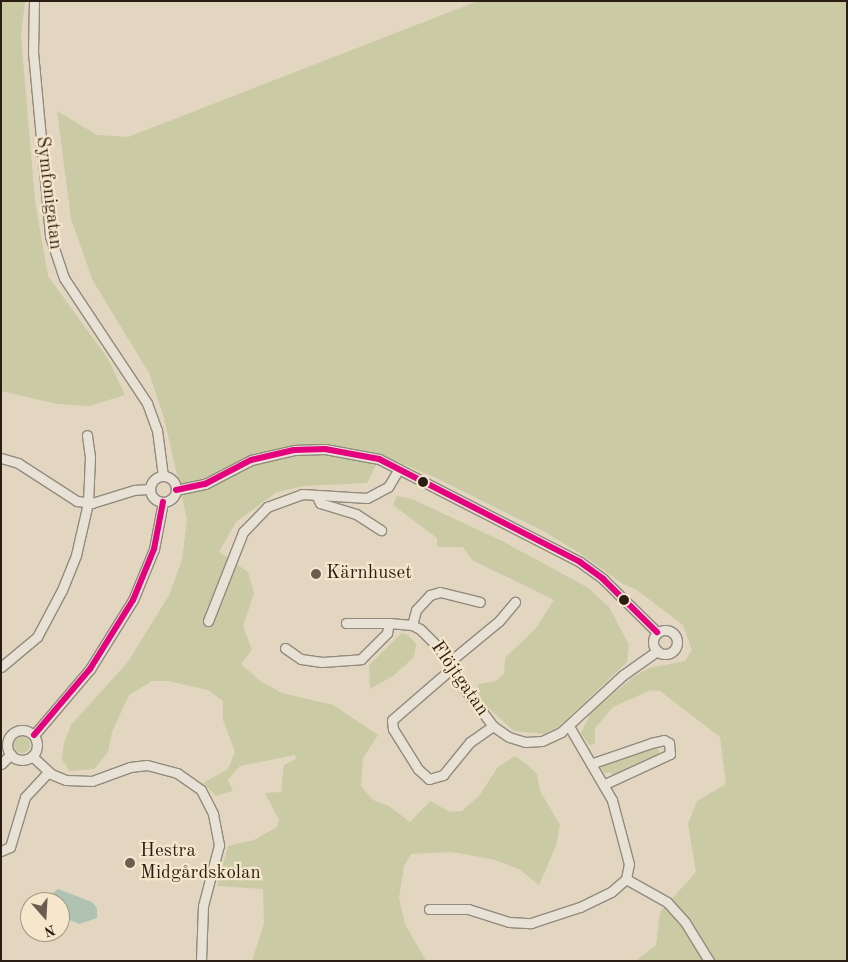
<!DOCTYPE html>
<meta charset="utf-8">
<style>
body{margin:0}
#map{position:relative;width:848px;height:962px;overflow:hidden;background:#e2d6c0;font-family:"Old Standard TT",serif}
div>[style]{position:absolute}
.green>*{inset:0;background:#cacaa4}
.round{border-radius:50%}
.water>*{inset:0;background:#b0c2b2}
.roads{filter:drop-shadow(1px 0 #928a7d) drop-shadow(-1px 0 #928a7d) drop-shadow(0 1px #928a7d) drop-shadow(0 -1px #928a7d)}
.minor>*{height:9px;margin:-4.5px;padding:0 4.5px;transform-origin:4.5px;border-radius:4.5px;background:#e7e1d6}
.minor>.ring{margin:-4.5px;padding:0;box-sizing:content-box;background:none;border:9px solid #e7e1d6;border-radius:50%}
.bus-1>*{height:6px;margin:-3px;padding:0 3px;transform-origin:3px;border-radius:3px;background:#e5007d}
.dots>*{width:14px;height:14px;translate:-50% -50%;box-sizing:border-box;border:2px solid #f6e6cc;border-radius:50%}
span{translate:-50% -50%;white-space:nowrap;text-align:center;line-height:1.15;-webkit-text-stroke:4.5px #f6e6cc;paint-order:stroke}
.street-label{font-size:19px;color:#2a1d14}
.poi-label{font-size:19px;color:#2a1d14}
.left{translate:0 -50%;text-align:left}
.frame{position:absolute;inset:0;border:2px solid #2a1d14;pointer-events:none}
.north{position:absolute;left:20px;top:892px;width:50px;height:50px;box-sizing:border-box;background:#f6e6cc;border:1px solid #a49682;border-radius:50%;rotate:161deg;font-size:14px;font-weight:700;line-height:20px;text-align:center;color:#2a1d14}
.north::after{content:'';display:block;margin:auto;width:18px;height:22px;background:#6a5e50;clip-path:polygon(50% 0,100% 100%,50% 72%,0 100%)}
</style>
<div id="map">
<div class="green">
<i style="clip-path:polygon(1px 1px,25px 1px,21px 36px,35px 201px,48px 276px,108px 359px,125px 395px,89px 406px,57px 404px,1px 391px)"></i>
<i style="clip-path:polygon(478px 1px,847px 1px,847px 961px,636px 961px,656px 945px,660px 912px,696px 872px,688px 824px,697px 801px,726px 784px,720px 737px,660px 691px,651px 690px,613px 707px,595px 728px,595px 744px,589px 745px,581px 733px,591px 713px,633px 677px,649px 668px,685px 661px,692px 650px,683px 625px,637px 590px,623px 584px,581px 554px,543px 531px,434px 477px,381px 455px,367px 483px,304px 486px,277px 492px,236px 522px,219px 552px,248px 572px,254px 593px,243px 626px,252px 650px,241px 664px,260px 681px,282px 693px,333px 705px,378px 735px,363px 758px,361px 786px,373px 800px,389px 806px,410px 822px,430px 801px,450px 812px,462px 811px,479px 796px,498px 767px,515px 756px,526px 764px,537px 774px,540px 791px,560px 825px,556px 846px,539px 885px,519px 869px,492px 859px,451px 852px,411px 854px,404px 866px,399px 898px,405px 924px,426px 961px,252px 961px,264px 924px,263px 889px,217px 886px,228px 846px,254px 840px,277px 827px,279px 820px,265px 793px,281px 792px,284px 765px,296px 759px,295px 755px,240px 766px,228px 780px,233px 791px,216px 796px,203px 783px,228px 769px,235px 752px,223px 720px,223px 701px,208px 690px,168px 681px,152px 681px,129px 695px,112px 732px,108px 752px,94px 769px,69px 771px,62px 759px,64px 743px,71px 725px,128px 662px,169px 595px,182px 560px,187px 519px,164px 418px,149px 373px,93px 281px,71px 219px,57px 111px,97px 135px,128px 137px)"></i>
<i style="clip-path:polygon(397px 496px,412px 499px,502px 541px,587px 587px,609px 607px,629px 645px,627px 662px,558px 727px,545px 734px,514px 731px,483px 703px,476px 688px,479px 684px,496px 681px,504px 674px,505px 658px,536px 628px,554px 600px,472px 560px,463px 547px,437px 547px,437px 538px,393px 505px)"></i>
<i style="clip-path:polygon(402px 633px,408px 635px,416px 644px,414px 657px,393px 676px,370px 689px,369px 665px)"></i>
<i class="round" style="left:14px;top:737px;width:16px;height:16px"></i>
<i style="clip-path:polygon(657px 746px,660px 756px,614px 777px,610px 772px,604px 773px,600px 765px)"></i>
</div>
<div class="water">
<i style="clip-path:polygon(58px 889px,92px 902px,97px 908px,97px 918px,79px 924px,62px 917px,60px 902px,52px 902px,48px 897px)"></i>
</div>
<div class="roads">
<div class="minor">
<i style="left:34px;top:1px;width:51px;rotate:91.1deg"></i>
<i style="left:33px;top:52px;width:185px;rotate:84.7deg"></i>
<i style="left:50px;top:236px;width:44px;rotate:71.6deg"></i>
<i style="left:64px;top:278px;width:150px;rotate:56.4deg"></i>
<i style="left:147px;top:403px;width:29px;rotate:70deg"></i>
<i style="left:157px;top:430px;width:46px;rotate:82.6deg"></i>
<i style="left:1px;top:458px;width:18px;rotate:16deg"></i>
<i style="left:18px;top:463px;width:70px;rotate:32.8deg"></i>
<i style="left:77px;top:501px;width:15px;rotate:8deg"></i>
<i style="left:92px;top:503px;width:44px;rotate:-17.2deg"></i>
<i style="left:134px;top:490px;width:16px;rotate:-4deg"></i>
<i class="ring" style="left:150px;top:476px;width:17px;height:17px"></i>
<i style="left:176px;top:490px;width:30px;rotate:-12deg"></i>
<i style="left:205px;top:484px;width:52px;rotate:-27.6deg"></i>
<i style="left:251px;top:460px;width:44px;rotate:-13.1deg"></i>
<i style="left:294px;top:450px;width:31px;rotate:-2deg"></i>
<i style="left:325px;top:449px;width:55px;rotate:10.5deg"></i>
<i style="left:379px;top:459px;width:226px;rotate:27.1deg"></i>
<i style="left:580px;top:562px;width:29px;rotate:36deg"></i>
<i style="left:603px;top:579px;width:76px;rotate:44.5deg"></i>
<i style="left:316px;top:495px;width:9px;rotate:63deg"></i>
<i style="left:320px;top:503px;width:38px;rotate:17deg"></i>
<i style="left:356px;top:514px;width:30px;rotate:33deg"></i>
<i style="left:208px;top:621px;width:96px;rotate:-68.5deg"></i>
<i style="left:243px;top:532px;width:35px;rotate:-46deg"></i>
<i style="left:267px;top:507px;width:37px;rotate:-20deg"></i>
<i style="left:302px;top:494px;width:65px;rotate:3.5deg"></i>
<i style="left:367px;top:498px;width:24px;rotate:-28deg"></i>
<i style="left:388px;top:487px;width:21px;rotate:-59deg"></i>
<i style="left:346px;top:623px;width:43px"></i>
<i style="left:389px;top:623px;width:23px;rotate:5deg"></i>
<i style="left:412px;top:625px;width:9px;rotate:27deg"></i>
<i style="left:420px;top:629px;width:28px;rotate:45deg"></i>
<i style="left:440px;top:649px;width:47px;rotate:58deg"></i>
<i style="left:465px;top:689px;width:46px;rotate:52.9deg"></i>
<i style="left:493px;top:726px;width:19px;rotate:35deg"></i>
<i style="left:509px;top:737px;width:17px;rotate:17deg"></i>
<i style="left:525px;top:742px;width:17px;rotate:-3deg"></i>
<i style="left:542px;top:741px;width:21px;rotate:-25deg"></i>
<i style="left:561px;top:732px;width:84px;rotate:-42.6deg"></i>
<i style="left:623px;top:675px;width:42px;rotate:-35.2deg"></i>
<i style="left:412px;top:625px;width:16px;rotate:-75deg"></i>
<i style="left:416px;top:610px;width:21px;rotate:-47deg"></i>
<i style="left:430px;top:595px;width:10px;rotate:-17deg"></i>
<i style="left:440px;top:592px;width:41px;rotate:14deg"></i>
<i class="ring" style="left:653px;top:630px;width:15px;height:15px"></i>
<i style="left:285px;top:648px;width:19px;rotate:35deg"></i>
<i style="left:301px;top:659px;width:21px;rotate:8deg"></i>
<i style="left:322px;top:662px;width:39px;rotate:-4deg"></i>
<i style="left:361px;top:659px;width:37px;rotate:-45deg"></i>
<i style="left:387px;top:633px;width:10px;rotate:-79deg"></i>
<i style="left:448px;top:663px;width:66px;rotate:-39.5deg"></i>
<i style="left:499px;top:621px;width:25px;rotate:-50deg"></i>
<i style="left:1px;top:667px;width:47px;rotate:-39.8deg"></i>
<i style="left:37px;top:637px;width:53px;rotate:-62deg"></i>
<i style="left:62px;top:590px;width:38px;rotate:-68deg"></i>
<i style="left:76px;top:555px;width:53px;rotate:-77deg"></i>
<i style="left:88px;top:503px;width:46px;rotate:-87.5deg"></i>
<i style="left:90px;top:457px;width:22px;rotate:-98deg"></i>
<i style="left:452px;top:668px;width:79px;rotate:139.1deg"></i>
<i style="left:392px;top:720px;width:9px;rotate:84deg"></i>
<i style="left:393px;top:729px;width:47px;rotate:58deg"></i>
<i style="left:418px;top:769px;width:15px;rotate:42deg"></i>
<i style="left:429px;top:779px;width:15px;rotate:-16deg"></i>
<i style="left:443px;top:775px;width:43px;rotate:-50.7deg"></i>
<i style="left:470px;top:742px;width:28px;rotate:-35deg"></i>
<i class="ring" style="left:7px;top:730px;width:21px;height:21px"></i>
<i style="left:34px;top:735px;width:87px;rotate:-49.7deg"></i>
<i style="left:90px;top:669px;width:81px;rotate:-58.1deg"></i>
<i style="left:133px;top:600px;width:55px;rotate:-67.6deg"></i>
<i style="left:154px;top:549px;width:48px;rotate:-79.2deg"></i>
<i style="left:32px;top:756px;width:26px;rotate:43deg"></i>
<i style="left:51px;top:774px;width:16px;rotate:22deg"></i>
<i style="left:66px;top:780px;width:26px;rotate:2deg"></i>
<i style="left:92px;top:781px;width:40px;rotate:-20.2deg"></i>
<i style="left:130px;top:767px;width:17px;rotate:-7deg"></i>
<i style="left:147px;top:765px;width:31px;rotate:15deg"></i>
<i style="left:177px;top:773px;width:29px;rotate:35deg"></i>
<i style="left:201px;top:790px;width:27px;rotate:63deg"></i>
<i style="left:213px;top:814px;width:32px;rotate:79deg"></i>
<i style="left:219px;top:845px;width:63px;rotate:104.7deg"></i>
<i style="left:203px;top:906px;width:55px;rotate:92.1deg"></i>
<i style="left:593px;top:763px;width:61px;rotate:-19deg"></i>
<i style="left:651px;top:743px;width:13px;rotate:-13deg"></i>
<i style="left:664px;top:740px;width:6px;rotate:31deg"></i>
<i style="left:669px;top:743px;width:11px;rotate:85deg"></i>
<i style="left:670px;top:754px;width:72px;rotate:155.2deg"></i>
<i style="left:1px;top:764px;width:14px;rotate:-45deg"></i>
<i style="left:1px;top:851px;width:10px;rotate:-24deg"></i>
<i style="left:10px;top:847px;width:52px;rotate:-73.3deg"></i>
<i style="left:25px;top:797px;width:34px;rotate:-47deg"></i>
<i style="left:626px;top:879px;width:47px;rotate:29.3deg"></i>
<i style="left:667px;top:902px;width:27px;rotate:48deg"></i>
<i style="left:685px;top:922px;width:46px;rotate:58.4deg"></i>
<i style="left:429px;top:909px;width:39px"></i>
<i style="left:468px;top:909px;width:43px;rotate:17.6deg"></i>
<i style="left:509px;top:922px;width:22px;rotate:3deg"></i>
<i style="left:531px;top:923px;width:52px;rotate:-18.1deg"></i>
<i style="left:580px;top:907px;width:34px;rotate:-26deg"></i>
<i style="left:611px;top:892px;width:20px;rotate:-41deg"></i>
<i style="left:626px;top:879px;width:15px;rotate:-79deg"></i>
<i style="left:629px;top:864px;width:66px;rotate:-104.9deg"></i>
<i style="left:612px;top:800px;width:86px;rotate:-120.2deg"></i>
</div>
</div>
<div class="bus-1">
<i style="left:176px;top:490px;width:30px;rotate:-12deg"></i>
<i style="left:205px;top:484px;width:52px;rotate:-27.6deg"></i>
<i style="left:251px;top:460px;width:44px;rotate:-13.1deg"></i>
<i style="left:294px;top:450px;width:31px;rotate:-2deg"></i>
<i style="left:325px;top:449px;width:55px;rotate:10.5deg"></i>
<i style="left:379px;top:459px;width:226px;rotate:27.1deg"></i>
<i style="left:580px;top:562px;width:29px;rotate:36deg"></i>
<i style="left:603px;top:579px;width:76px;rotate:44.5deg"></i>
<i style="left:34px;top:735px;width:87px;rotate:-49.7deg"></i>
<i style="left:90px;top:669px;width:81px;rotate:-58.1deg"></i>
<i style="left:133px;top:600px;width:55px;rotate:-67.6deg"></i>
<i style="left:154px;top:549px;width:48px;rotate:-79.2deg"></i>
</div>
<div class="dots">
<i style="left:423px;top:482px;background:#2a1d14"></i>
<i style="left:316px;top:574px;background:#6a5e50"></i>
<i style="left:624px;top:600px;background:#2a1d14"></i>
<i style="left:130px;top:863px;background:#6a5e50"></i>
</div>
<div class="street-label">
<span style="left:48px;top:193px;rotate:83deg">Symfonigatan</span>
<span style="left:459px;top:679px;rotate:55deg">Flöjtgatan</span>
</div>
<div class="poi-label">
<span class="left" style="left:326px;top:574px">Kärnhuset</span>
<span class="left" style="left:140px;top:863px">Hestra<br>Midgårdskolan</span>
</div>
<div class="frame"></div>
<div class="north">N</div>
</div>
